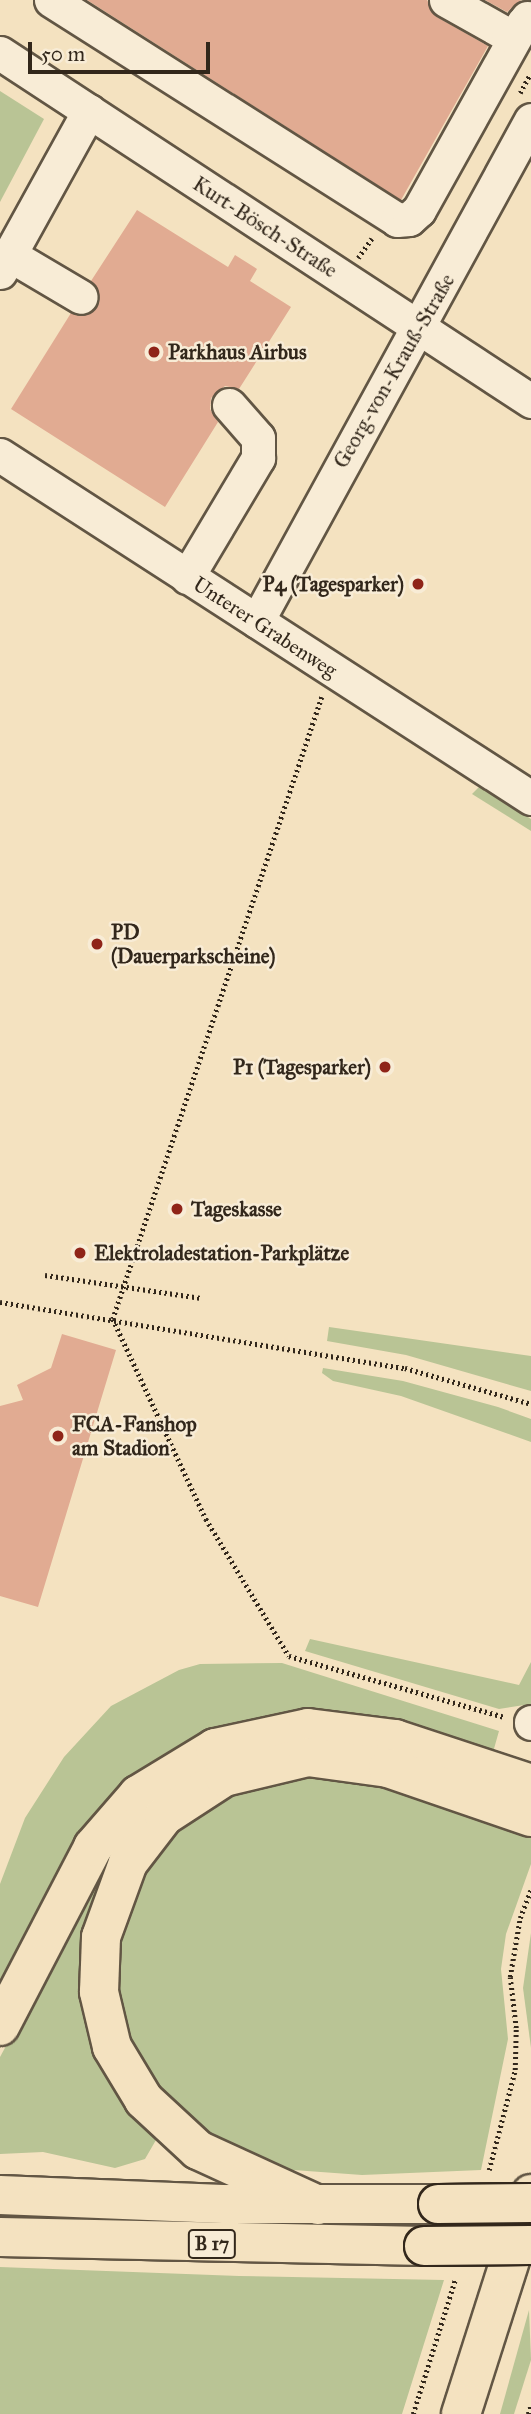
<!DOCTYPE html>
<meta charset="utf-8">
<style>
body{margin:0}
#map{position:relative;width:531px;height:2414px;overflow:hidden;background:#f4e2c0;font-family:"IM FELL Great Primer",serif}
div>[style]{position:absolute}
.green>*{inset:0;background:#b9c495}
.building>*{inset:0;background:#e1ab92}
.path>*{height:4.5px;margin-top:-2.25px;transform-origin:0;background:repeating-linear-gradient(90deg,#32271b 0 2px,transparent 0 5.5px)}
.roads{filter:drop-shadow(2px 0 #625644) drop-shadow(-2px 0 #625644) drop-shadow(0 2px #625644) drop-shadow(0 -2px #625644)}
.minor>*{height:33px;margin:-16.5px;padding:0 16.5px;transform-origin:16.5px;border-radius:16.5px;background:#f8ecd6}
.major>*{height:38px;margin:-19px;padding:0 19px;transform-origin:19px;border-radius:19px;background:#f4e2c0}
.highway>*{height:38px;margin:-19px;padding:0 19px;transform-origin:19px;border-radius:19px;background:#f4e2c0}
.bridges{filter:drop-shadow(2px 0 #32271b) drop-shadow(-2px 0 #32271b) drop-shadow(0 2px #32271b) drop-shadow(0 -2px #32271b)}
.highway-bridge>*{height:38px;margin:-19px;padding:0 19px;transform-origin:19px;border-radius:19px;background:#f4e2c0}
.dots>*{width:19px;height:19px;translate:-50% -50%;box-sizing:border-box;border:4px solid #f8ecd6;border-radius:50%}
span{translate:-50% -50%;white-space:nowrap;text-align:center;line-height:1.15;-webkit-text-stroke:5px #f8ecd6;paint-order:stroke}
.shield-label span{padding:2px 5px;background:#f8ecd6;border:2px solid;border-radius:5px;-webkit-text-stroke-width:0}
.shield-label{font-size:19px;color:#32271b;font-weight:700}
.street-label{font-size:21px;color:#32271b}
.poi-label{font-size:21px;color:#32271b;font-weight:700}
.left{translate:0 -50%;text-align:left}
.right{translate:-100% -50%;text-align:right}
.scale{position:absolute;left:28px;top:42px;width:182px;height:32px;box-sizing:border-box;border:4px solid #32271b;border-top:0;padding-left:9px;font-size:21px;line-height:24px;white-space:nowrap;color:#32271b;-webkit-text-stroke:5px #f8ecd6;paint-order:stroke}
</style>
<div id="map">
<div class="green">
<i style="clip-path:polygon(0 91px,44px 119px,0 202px)"></i>
<i style="clip-path:polygon(480px 786px,531px 819px,531px 831px,472px 794px)"></i>
<i style="clip-path:polygon(329px 1327px,531px 1356px,531px 1391px,406px 1355px,327px 1341px)"></i>
<i style="clip-path:polygon(323px 1368px,403px 1381px,498px 1407px,531px 1419px,531px 1442px,401px 1396px,333px 1381px,322px 1373px)"></i>
<i style="clip-path:polygon(310px 1639px,519px 1685px,531px 1662px,531px 1704px,499px 1709px,305px 1651px)"></i>
<i style="clip-path:polygon(282px 1663px,499px 1731px,488px 1770px,395px 1739px,138px 1795px,0 2026px,0 1884px,25px 1818px,64px 1757px,111px 1706px,179px 1670px,200px 1664px)"></i>
<i style="clip-path:polygon(307px 1772px,385px 1782px,472px 1810px,531px 1837px,531px 1864px,506px 1934px,501px 1969px,508px 2039px,481px 2170px,362px 2175px,266px 2168px,204px 2141px,122px 2045px,113px 1937px,139px 1869px,172px 1826px,227px 1789px)"></i>
<i style="clip-path:polygon(115px 1845px,95px 1918px,131px 2113px,156px 2140px,145px 2159px,115px 2168px,43px 2152px,0 2154px,0 2057px)"></i>
<i style="clip-path:polygon(531px 1933px,531px 2048px,523px 1988px)"></i>
<i style="clip-path:polygon(0 2267px,239px 2276px,444px 2280px,402px 2414px,0 2414px)"></i>
<i style="clip-path:polygon(529px 2310px,531px 2360px,514px 2414px,500px 2414px)"></i>
</div>
<div class="building">
<i style="clip-path:polygon(87px 0,427px 0,437px 17px,488px 46px,401px 200px)"></i>
<i style="clip-path:polygon(485px 0,521px 0,507px 12px)"></i>
<i style="clip-path:polygon(137px 210px,228px 267px,235px 255px,257px 269px,250px 281px,291px 307px,239px 389px,225px 386px,211px 398px,210px 409px,218px 422px,165px 507px,11px 409px,71px 313px,81px 316px,97px 307px,100px 297px,91px 281px)"></i>
<i style="clip-path:polygon(62px 1334px,116px 1350px,38px 1607px,0 1596px,0 1406px,23px 1400px,17px 1385px,51px 1368px)"></i>
</div>
<div class="path">
<i style="left:520px;top:93px;width:19px;rotate:-62deg"></i>
<i style="left:358px;top:258px;width:24px;rotate:-55deg"></i>
<i style="left:322px;top:697px;width:656px;rotate:108.57deg"></i>
<i style="left:113px;top:1319px;width:221px;rotate:65.1deg"></i>
<i style="left:206px;top:1519px;width:160px;rotate:58.8deg"></i>
<i style="left:289px;top:1656px;width:224px;rotate:15.8deg"></i>
<i style="left:45px;top:1275px;width:158px;rotate:8.4deg"></i>
<i style="left:0;top:1302px;width:410px;rotate:9.3deg"></i>
<i style="left:405px;top:1368px;width:131px;rotate:15.9deg"></i>
<i style="left:489px;top:2170px;width:103px;rotate:-75.4deg"></i>
<i style="left:515px;top:2070px;width:42px;rotate:-88.6deg"></i>
<i style="left:516px;top:2028px;width:51px;rotate:-96.7deg"></i>
<i style="left:510px;top:1977px;width:60px;rotate:-80.4deg"></i>
<i style="left:520px;top:1918px;width:31px;rotate:-69deg"></i>
<i style="left:413px;top:2414px;width:140px;rotate:-72.6deg"></i>
<i style="left:528px;top:2414px;width:9px;rotate:-72deg"></i>
</div>
<div class="roads">
<div class="minor">
<i style="left:51px;top:0;width:410px;rotate:32.4deg"></i>
<i style="left:397px;top:220px;width:12px;rotate:-5deg"></i>
<i style="left:409px;top:219px;width:13px;rotate:-42deg"></i>
<i style="left:419px;top:210px;width:214px;rotate:-60.9deg"></i>
<i style="left:446px;top:0;width:71px;rotate:29.4deg"></i>
<i style="left:508px;top:35px;width:11px;rotate:-22deg"></i>
<i style="left:518px;top:31px;width:16px;rotate:-55deg"></i>
<i style="left:0;top:53px;width:635px;rotate:33.24deg"></i>
<i style="left:10px;top:255px;width:82px;rotate:30.6deg"></i>
<i style="left:0;top:272px;width:184px;rotate:-61.1deg"></i>
<i style="left:0;top:455px;width:632px;rotate:32.86deg"></i>
<i style="left:187px;top:577px;width:139px;rotate:-59.2deg"></i>
<i style="left:258px;top:458px;width:20px;rotate:-90deg"></i>
<i style="left:258px;top:438px;width:44px;rotate:-131.3deg"></i>
<i style="left:257px;top:621px;width:571px;rotate:-61.33deg"></i>
<i style="left:531px;top:1722px;width:1px;rotate:90deg"></i>
</div>
<div class="major">
<i style="left:461px;top:2414px;width:231px;rotate:-72.3deg"></i>
</div>
<div class="highway">
<i style="left:0;top:2026px;width:202px;rotate:-62.5deg"></i>
<i style="left:93px;top:1847px;width:69px;rotate:-49.1deg"></i>
<i style="left:138px;top:1795px;width:90px;rotate:-31.4deg"></i>
<i style="left:215px;top:1748px;width:95px;rotate:-12.1deg"></i>
<i style="left:308px;top:1728px;width:88px;rotate:7.2deg"></i>
<i style="left:395px;top:1739px;width:143px;rotate:18.3deg"></i>
<i style="left:0;top:2195px;width:229px;rotate:2.3deg"></i>
<i style="left:229px;top:2204px;width:209px"></i>
<i style="left:318px;top:2205px;width:132px;rotate:-155.4deg"></i>
<i style="left:198px;top:2150px;width:74px;rotate:-137.2deg"></i>
<i style="left:144px;top:2100px;width:62px;rotate:-121.1deg"></i>
<i style="left:112px;top:2047px;width:57px;rotate:-103.3deg"></i>
<i style="left:99px;top:1992px;width:55px;rotate:-87.9deg"></i>
<i style="left:101px;top:1937px;width:79px;rotate:-70deg"></i>
<i style="left:128px;top:1863px;width:59px;rotate:-52.5deg"></i>
<i style="left:164px;top:1816px;width:72px;rotate:-33deg"></i>
<i style="left:224px;top:1777px;width:86px;rotate:-13.4deg"></i>
<i style="left:308px;top:1757px;width:81px;rotate:7.8deg"></i>
<i style="left:388px;top:1768px;width:151px;rotate:18.9deg"></i>
<i style="left:0;top:2237px;width:424px;rotate:1.2deg"></i>
</div>
</div>
<div class="bridges">
<div class="highway-bridge">
<i style="left:438px;top:2204px;width:93px;rotate:-0.6deg"></i>
<i style="left:424px;top:2246px;width:107px;rotate:-0.5deg"></i>
</div>
</div>
<div class="dots">
<i style="left:154px;top:352px;background:#8f2418"></i>
<i style="left:418px;top:584px;background:#8f2418"></i>
<i style="left:97px;top:944px;background:#8f2418"></i>
<i style="left:385px;top:1067px;background:#8f2418"></i>
<i style="left:177px;top:1209px;background:#8f2418"></i>
<i style="left:80px;top:1253px;background:#8f2418"></i>
<i style="left:58px;top:1436px;background:#8f2418"></i>
</div>
<div class="shield-label">
<span style="left:212px;top:2244px">B 17</span>
</div>
<div class="street-label">
<span style="left:265px;top:227px;rotate:33deg">Kurt-Bösch-Straße</span>
<span style="left:394px;top:371px;rotate:-60deg">Georg-von-Krauß-Straße</span>
<span style="left:265px;top:627px;rotate:33deg">Unterer Grabenweg</span>
</div>
<div class="poi-label">
<span class="left" style="left:168px;top:352px">Parkhaus Airbus</span>
<span class="right" style="left:404px;top:584px">P4 (Tagesparker)</span>
<span class="left" style="left:111px;top:944px">PD<br>(Dauerparkscheine)</span>
<span class="right" style="left:371px;top:1067px">P1 (Tagesparker)</span>
<span class="left" style="left:191px;top:1209px">Tageskasse</span>
<span class="left" style="left:94px;top:1253px">Elektroladestation-Parkplätze</span>
<span class="left" style="left:72px;top:1436px">FCA-Fanshop<br>am Stadion</span>
</div>
<div class="scale">50 m</div>
</div>
